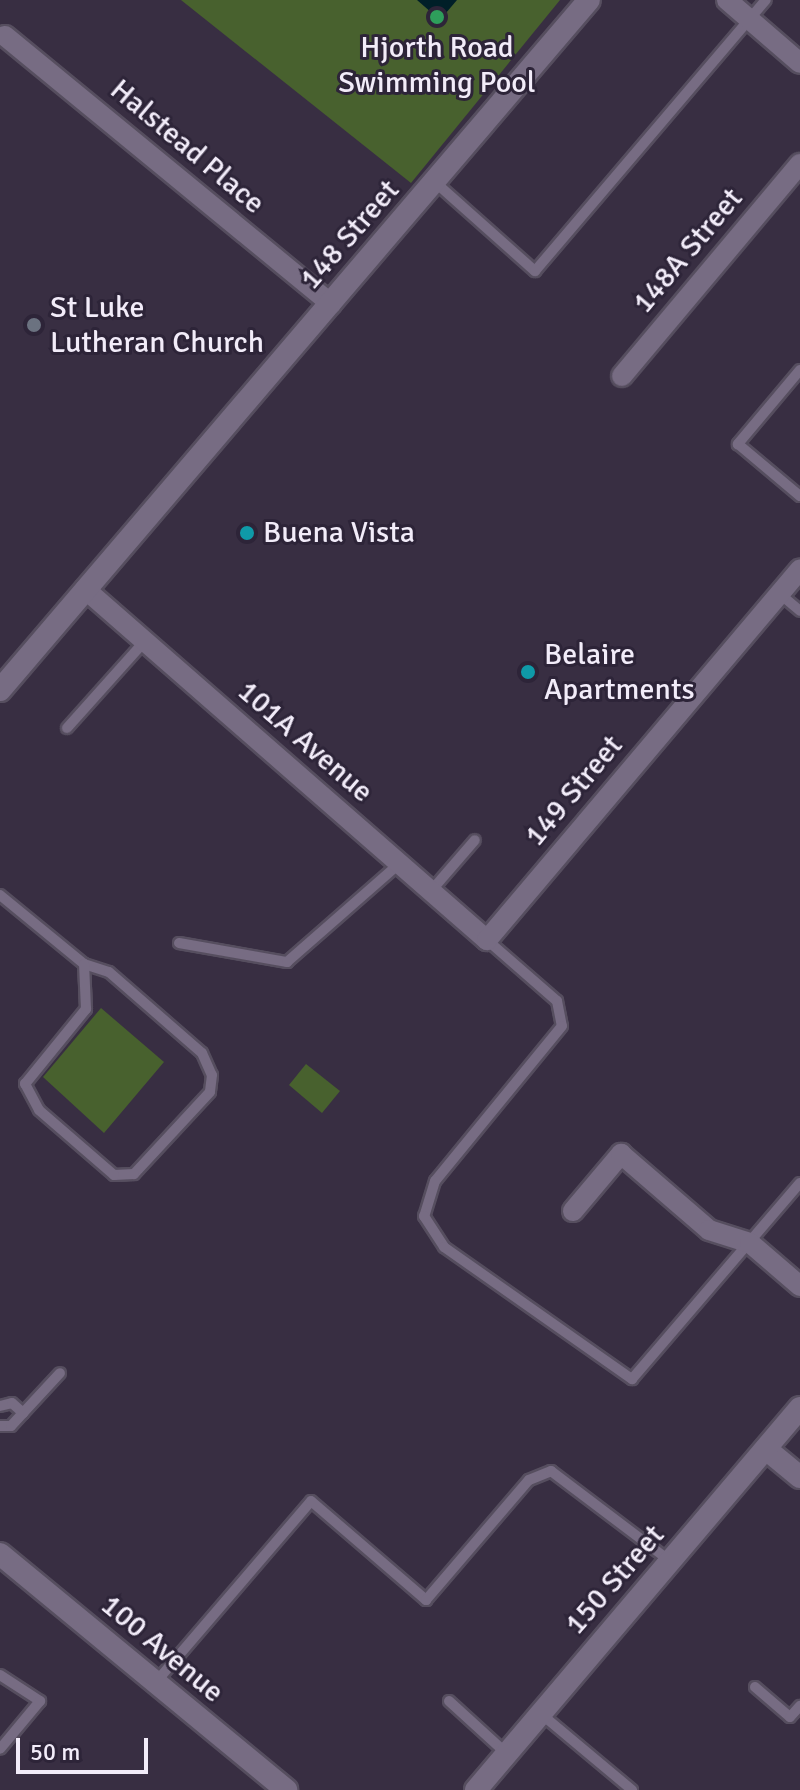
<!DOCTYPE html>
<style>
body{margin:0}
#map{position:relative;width:800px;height:1790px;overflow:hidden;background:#382e42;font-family:Signika,sans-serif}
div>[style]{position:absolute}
.green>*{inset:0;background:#48612e}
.water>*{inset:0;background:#001f28}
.roads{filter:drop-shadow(2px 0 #564e5f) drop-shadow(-2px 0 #564e5f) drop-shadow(0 2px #564e5f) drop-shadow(0 -2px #564e5f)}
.service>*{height:10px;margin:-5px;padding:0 5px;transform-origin:5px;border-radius:5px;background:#776c83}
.minor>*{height:20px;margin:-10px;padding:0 10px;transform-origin:10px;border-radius:10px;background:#776c83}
.tertiary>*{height:22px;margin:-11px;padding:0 11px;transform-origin:11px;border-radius:11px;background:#776c83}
.secondary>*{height:22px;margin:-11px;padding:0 11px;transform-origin:11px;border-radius:11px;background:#776c83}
.dots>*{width:22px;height:22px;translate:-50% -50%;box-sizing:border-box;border:4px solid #2d2438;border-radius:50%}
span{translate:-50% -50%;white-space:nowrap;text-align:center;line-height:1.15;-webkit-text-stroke:6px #2d2438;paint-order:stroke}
.poi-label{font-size:30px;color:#f2ecf9}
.left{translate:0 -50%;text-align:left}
.street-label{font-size:30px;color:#f2ecf9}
.scale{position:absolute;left:16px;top:1738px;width:132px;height:36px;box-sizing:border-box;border:4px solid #f2ecf9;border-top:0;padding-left:10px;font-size:24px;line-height:28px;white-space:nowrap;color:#f2ecf9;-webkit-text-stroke:6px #2d2438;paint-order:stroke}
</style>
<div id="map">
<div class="green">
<i style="clip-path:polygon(181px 0,560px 0,411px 183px)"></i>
<i style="clip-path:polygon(101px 1008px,164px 1062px,104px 1133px,43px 1077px)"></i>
<i style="clip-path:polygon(306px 1064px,340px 1091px,322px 1113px,289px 1085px)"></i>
</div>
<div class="water">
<i style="clip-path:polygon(417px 0,457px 0,440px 20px)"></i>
</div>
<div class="roads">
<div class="service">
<i style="left:435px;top:182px;width:134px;rotate:41.7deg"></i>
<i style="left:535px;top:271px;width:356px;rotate:-49.6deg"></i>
<i style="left:800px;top:370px;width:97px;rotate:130deg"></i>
<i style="left:738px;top:444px;width:81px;rotate:40deg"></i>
<i style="left:780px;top:594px;width:26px;rotate:40deg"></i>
<i style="left:67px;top:728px;width:115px;rotate:-48.2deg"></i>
<i style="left:431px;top:891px;width:67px;rotate:-49.2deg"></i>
<i style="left:0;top:895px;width:109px;rotate:39.4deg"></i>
<i style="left:84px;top:964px;width:26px;rotate:18deg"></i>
<i style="left:109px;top:972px;width:123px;rotate:41.1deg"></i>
<i style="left:202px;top:1053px;width:24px;rotate:66deg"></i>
<i style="left:212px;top:1075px;width:17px;rotate:97deg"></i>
<i style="left:210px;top:1092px;width:112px;rotate:132.8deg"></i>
<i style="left:134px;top:1174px;width:20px;rotate:177deg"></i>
<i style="left:114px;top:1175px;width:99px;rotate:-139.1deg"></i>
<i style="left:39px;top:1110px;width:30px;rotate:-118deg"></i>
<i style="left:25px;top:1084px;width:97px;rotate:-50.9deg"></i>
<i style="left:86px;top:1009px;width:45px;rotate:-92.5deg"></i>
<i style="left:487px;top:940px;width:93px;rotate:41.1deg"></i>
<i style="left:557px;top:1001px;width:25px;rotate:79deg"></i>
<i style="left:562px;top:1026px;width:200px;rotate:129.3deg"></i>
<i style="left:435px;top:1181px;width:37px;rotate:107deg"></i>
<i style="left:424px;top:1216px;width:37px;rotate:57deg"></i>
<i style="left:444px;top:1247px;width:230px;rotate:35.1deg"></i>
<i style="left:632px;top:1379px;width:258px;rotate:-49.4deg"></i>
<i style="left:179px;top:943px;width:110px;rotate:10deg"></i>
<i style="left:287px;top:962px;width:149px;rotate:-41.2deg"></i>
<i style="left:0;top:1406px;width:12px;rotate:-14deg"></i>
<i style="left:12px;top:1403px;width:15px;rotate:42deg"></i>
<i style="left:0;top:1426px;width:11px"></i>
<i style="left:11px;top:1426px;width:72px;rotate:-47.2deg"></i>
<i style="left:0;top:1675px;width:48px;rotate:33deg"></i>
<i style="left:40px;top:1701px;width:62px;rotate:129.8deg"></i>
<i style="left:156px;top:1682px;width:238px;rotate:-49.4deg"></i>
<i style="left:311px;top:1501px;width:152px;rotate:40.7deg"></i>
<i style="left:426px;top:1600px;width:158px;rotate:-49.4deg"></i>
<i style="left:529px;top:1480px;width:24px;rotate:-22deg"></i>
<i style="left:551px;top:1471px;width:149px;rotate:37.1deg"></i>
<i style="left:755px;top:1687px;width:46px;rotate:40.6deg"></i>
<i style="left:790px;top:1717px;width:15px;rotate:-48deg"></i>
<i style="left:449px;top:1701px;width:79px;rotate:42.4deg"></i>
<i style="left:540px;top:1713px;width:120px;rotate:39.9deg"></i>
</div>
<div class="minor">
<i style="left:727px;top:0;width:96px;rotate:40.8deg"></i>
<i style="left:5px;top:36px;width:422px;rotate:39.4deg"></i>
<i style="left:622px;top:376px;width:277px;rotate:-50deg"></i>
<i style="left:85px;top:589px;width:534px;rotate:41.13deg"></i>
<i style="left:487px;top:940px;width:485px;rotate:-49.8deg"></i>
<i style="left:573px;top:1211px;width:75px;rotate:-49.9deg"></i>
<i style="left:621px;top:1154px;width:116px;rotate:40.8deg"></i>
<i style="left:709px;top:1230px;width:43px;rotate:17.6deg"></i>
<i style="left:750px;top:1243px;width:66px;rotate:40.7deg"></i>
</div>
<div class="tertiary">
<i style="left:766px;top:1449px;width:44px;rotate:39.5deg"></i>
</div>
<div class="secondary">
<i style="left:0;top:690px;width:907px;rotate:-49.52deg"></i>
<i style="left:0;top:1554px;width:371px;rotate:39.5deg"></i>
<i style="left:476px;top:1790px;width:501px;rotate:-49.7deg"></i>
</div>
</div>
<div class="dots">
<i style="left:437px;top:17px;background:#2e9e5b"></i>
<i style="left:34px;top:325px;background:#6b7280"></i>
<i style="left:247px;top:533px;background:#0f9aa8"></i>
<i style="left:528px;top:672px;background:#0f9aa8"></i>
</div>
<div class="poi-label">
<span style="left:437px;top:65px">Hjorth Road<br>Swimming Pool</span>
<span class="left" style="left:50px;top:325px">St Luke<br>Lutheran Church</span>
<span class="left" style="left:263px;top:533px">Buena Vista</span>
<span class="left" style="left:544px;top:672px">Belaire<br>Apartments</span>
</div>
<div class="street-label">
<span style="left:187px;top:147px;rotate:40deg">Halstead Place</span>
<span style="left:350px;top:235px;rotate:-49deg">148 Street</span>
<span style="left:688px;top:251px;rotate:-50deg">148A Street</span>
<span style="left:305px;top:742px;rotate:41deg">101A Avenue</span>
<span style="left:574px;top:791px;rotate:-50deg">149 Street</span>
<span style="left:615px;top:1580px;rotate:-49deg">150 Street</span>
<span style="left:162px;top:1649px;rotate:40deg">100 Avenue</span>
</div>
<div class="scale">50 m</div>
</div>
